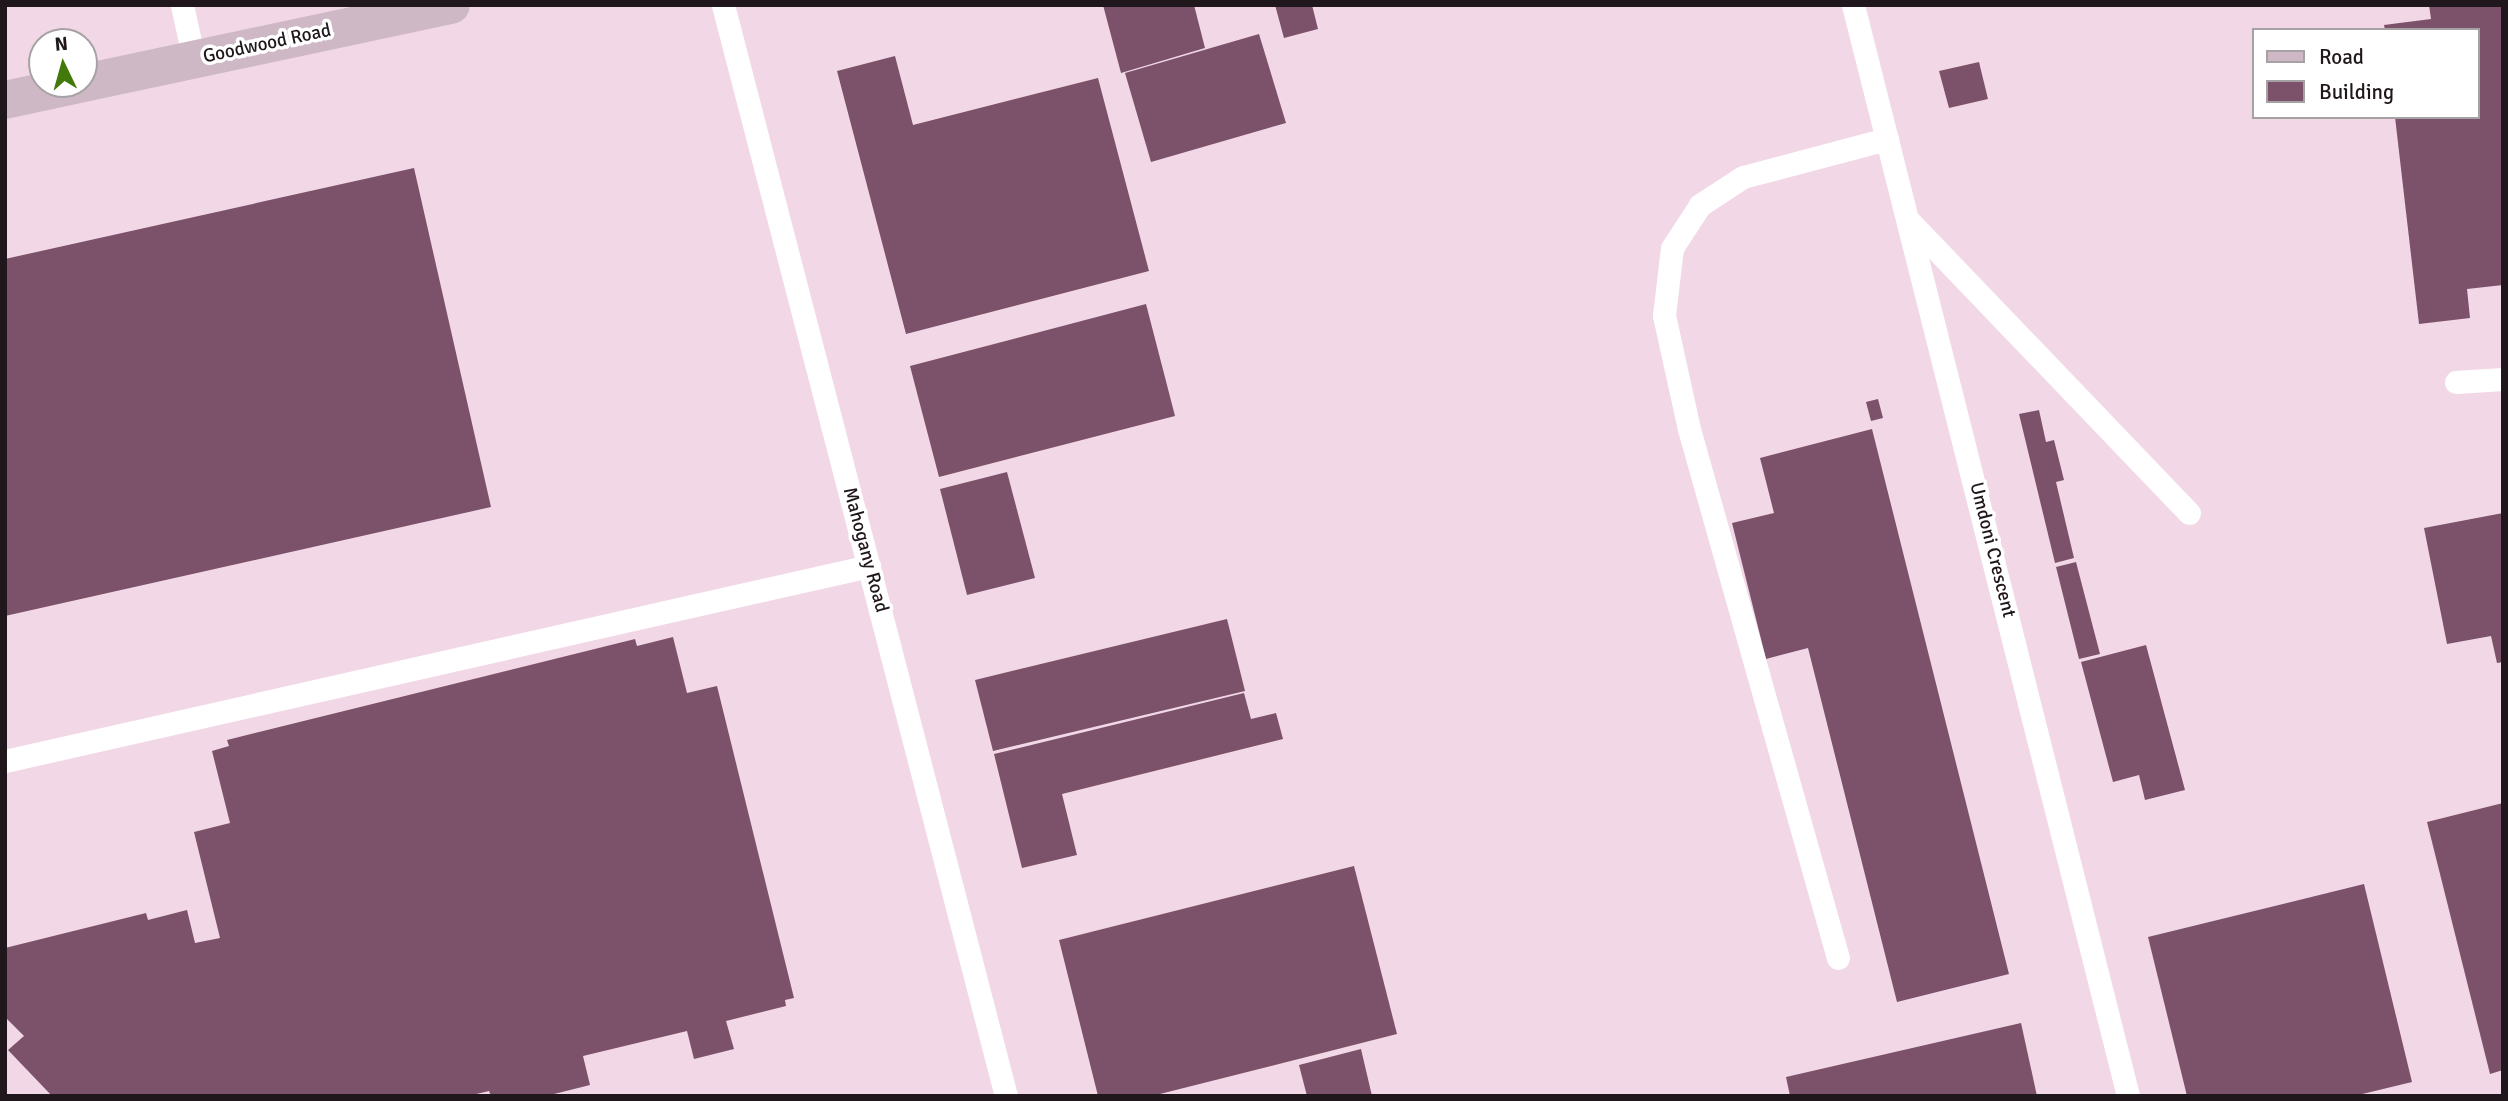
<!DOCTYPE html>
<style>
body{margin:0}
#map{position:relative;width:2508px;height:1101px;overflow:hidden;background:#f2d8e6;font-family:Signika,sans-serif}
div>[style]{position:absolute}
.building>*{inset:0;background:#7c516a}
.lane>*{height:23px;margin:-11.5px;padding:0 11.5px;transform-origin:11.5px;border-radius:11.5px;background:#fff}
.secondary>*{height:38px;margin:-19px;padding:0 19px;transform-origin:19px;border-radius:19px;background:#cfb8c6}
span{translate:-50% -50%;white-space:nowrap;text-align:center;line-height:1.15;-webkit-text-stroke:7px #fff;paint-order:stroke}
.street-label{font-size:19px;color:#20171c}
.frame{position:absolute;inset:0;border:7px solid #20171c;pointer-events:none}
.legend{position:absolute;left:2252px;top:28px;width:228px;height:91px;box-sizing:border-box;background:#fff;border:2px solid #a6a2a4;margin:0;padding:9px 12px;list-style:none;font-size:21px;color:#20171c}
.legend li{display:flex;align-items:center;gap:14px;height:35px}
.legend b{width:35px;border:2px solid #a6a2a4}
.north{position:absolute;left:28px;top:28px;width:70px;height:70px;box-sizing:border-box;background:#fff;border:2px solid #a6a2a4;border-radius:50%;rotate:355deg;font-size:19px;font-weight:700;line-height:28px;text-align:center;color:#20171c}
.north::after{content:'';display:block;margin:auto;width:24px;height:32px;background:#42790a;clip-path:polygon(50% 0,100% 100%,50% 72%,0 100%)}
</style>
<div id="map">
<div class="building">
<i style="clip-path:polygon(1103px 5px,1194px 5px,1205px 48px,1121px 73px)"></i>
<i style="clip-path:polygon(1275px 5px,1312px 5px,1318px 29px,1284px 38px)"></i>
<i style="clip-path:polygon(2429px 5px,2503px 5px,2503px 285px,2467px 289px,2470px 318px,2419px 324px,2395px 117px,2478px 117px,2478px 30px,2385px 30px,2384px 25px,2431px 19px)"></i>
<i style="clip-path:polygon(1259px 34px,1286px 123px,1151px 162px,1125px 73px)"></i>
<i style="clip-path:polygon(895px 56px,913px 125px,1098px 78px,1149px 271px,906px 334px,837px 71px)"></i>
<i style="clip-path:polygon(1979px 62px,1988px 99px,1949px 108px,1939px 71px)"></i>
<i style="clip-path:polygon(414px 168px,491px 507px,5px 616px,5px 259px)"></i>
<i style="clip-path:polygon(1146px 304px,1175px 416px,939px 477px,910px 366px)"></i>
<i style="clip-path:polygon(1878px 399px,1883px 418px,1871px 421px,1866px 402px)"></i>
<i style="clip-path:polygon(2039px 410px,2046px 442px,2054px 440px,2064px 480px,2056px 482px,2074px 558px,2055px 563px,2019px 414px)"></i>
<i style="clip-path:polygon(1872px 429px,2009px 974px,1897px 1002px,1808px 648px,1766px 659px,1732px 523px,1774px 513px,1760px 458px)"></i>
<i style="clip-path:polygon(1007px 472px,1035px 578px,967px 595px,940px 489px)"></i>
<i style="clip-path:polygon(2503px 513px,2503px 662px,2497px 663px,2491px 636px,2447px 644px,2424px 528px)"></i>
<i style="clip-path:polygon(2076px 562px,2100px 654px,2079px 659px,2056px 567px)"></i>
<i style="clip-path:polygon(1227px 619px,1245px 691px,993px 751px,975px 680px)"></i>
<i style="clip-path:polygon(673px 637px,687px 693px,717px 686px,794px 998px,785px 1000px,786px 1006px,726px 1021px,734px 1049px,694px 1059px,687px 1031px,583px 1056px,590px 1085px,546px 1096px,491px 1096px,489px 1091px,468px 1096px,52px 1096px,8px 1050px,24px 1036px,5px 1017px,5px 948px,146px 913px,148px 920px,187px 910px,195px 943px,220px 938px,194px 832px,230px 823px,212px 751px,229px 746px,227px 740px,635px 639px,637px 646px)"></i>
<i style="clip-path:polygon(2146px 645px,2185px 790px,2145px 800px,2139px 775px,2113px 782px,2081px 662px)"></i>
<i style="clip-path:polygon(1244px 693px,1251px 719px,1276px 713px,1283px 739px,1062px 794px,1077px 855px,1022px 868px,994px 754px)"></i>
<i style="clip-path:polygon(2503px 803px,2503px 1070px,2490px 1074px,2427px 822px)"></i>
<i style="clip-path:polygon(1354px 866px,1397px 1034px,1152px 1096px,1098px 1096px,1059px 940px)"></i>
<i style="clip-path:polygon(2364px 884px,2412px 1082px,2354px 1096px,2187px 1096px,2148px 937px)"></i>
<i style="clip-path:polygon(2021px 1023px,2037px 1096px,1790px 1096px,1786px 1077px)"></i>
<i style="clip-path:polygon(1361px 1049px,1372px 1096px,1307px 1096px,1299px 1065px)"></i>
</div>
<div class="lane">
<i style="left:182px;top:5px;width:56px;rotate:77.7deg"></i>
<i style="left:723px;top:5px;width:1127px;rotate:75.46deg"></i>
<i style="left:1853px;top:5px;width:1125px;rotate:75.85deg"></i>
<i style="left:1910px;top:222px;width:403px;rotate:46.2deg"></i>
<i style="left:2456px;top:382px;width:47px;rotate:-3.7deg"></i>
<i style="left:5px;top:761px;width:886px;rotate:-12.72deg"></i>
<i style="left:1838px;top:958px;width:550px;rotate:-105.73deg"></i>
<i style="left:1689px;top:429px;width:117px;rotate:-102.4deg"></i>
<i style="left:1664px;top:315px;width:67px;rotate:-83.2deg"></i>
<i style="left:1672px;top:248px;width:51px;rotate:-56.9deg"></i>
<i style="left:1700px;top:205px;width:51px;rotate:-33.1deg"></i>
<i style="left:1743px;top:177px;width:149px;rotate:-14.8deg"></i>
</div>
<div class="secondary">
<i style="left:84px;top:83px;width:375px;rotate:-12deg"></i>
<i style="left:5px;top:100px;width:76px;rotate:-12.2deg"></i>
</div>
<div class="street-label">
<span style="left:267px;top:44px;rotate:-12deg">Goodwood Road</span>
<span style="left:865px;top:550px;rotate:75deg">Mahogany Road</span>
<span style="left:1992px;top:550px;rotate:76deg">Umdoni Crescent</span>
</div>
<div class="frame"></div>
<ul class="legend">
<li><b style="height:9px;background:#cfb8c6"></b>Road</li>
<li><b style="height:19px;background:#7c516a"></b>Building</li>
</ul>
<div class="north">N</div>
</div>
